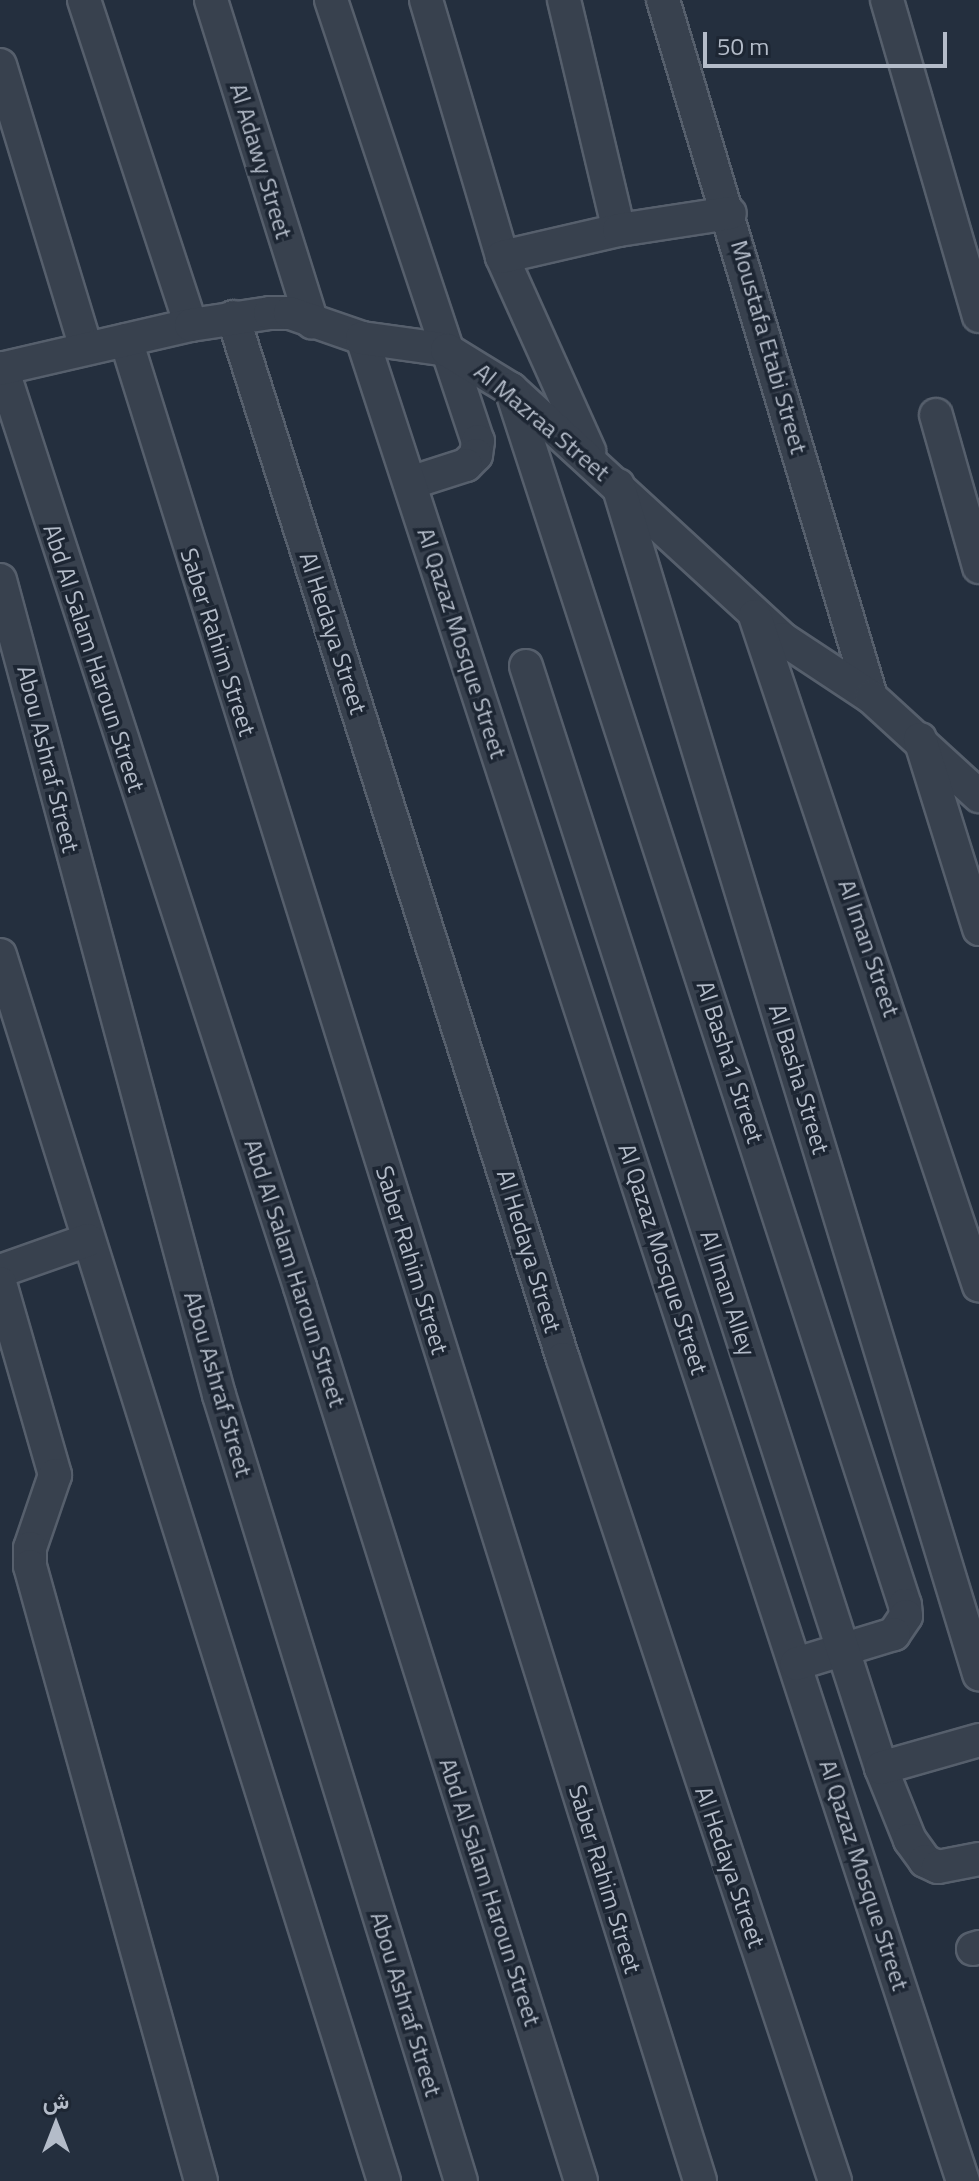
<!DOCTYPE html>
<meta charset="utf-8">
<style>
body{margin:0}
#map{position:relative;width:979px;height:2181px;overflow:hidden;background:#242f3e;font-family:"Titillium Web",Vazirmatn,sans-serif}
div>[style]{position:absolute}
.roads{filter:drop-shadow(2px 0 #565f6c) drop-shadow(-2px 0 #565f6c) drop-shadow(0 2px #565f6c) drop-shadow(0 -2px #565f6c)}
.street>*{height:32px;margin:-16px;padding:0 16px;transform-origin:16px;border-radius:16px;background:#38414e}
span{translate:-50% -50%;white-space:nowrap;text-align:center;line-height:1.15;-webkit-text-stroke:7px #1d2633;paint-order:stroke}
.street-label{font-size:24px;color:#b4bcc9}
.north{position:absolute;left:16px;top:2085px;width:80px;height:80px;-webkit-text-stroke:6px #1d2633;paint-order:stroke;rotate:0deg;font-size:22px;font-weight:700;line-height:32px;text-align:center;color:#b4bcc9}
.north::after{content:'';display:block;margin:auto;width:28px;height:36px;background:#b4bcc9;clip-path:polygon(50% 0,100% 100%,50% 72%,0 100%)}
.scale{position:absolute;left:703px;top:32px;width:244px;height:36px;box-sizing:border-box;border:4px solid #b4bcc9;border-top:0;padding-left:10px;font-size:24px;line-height:28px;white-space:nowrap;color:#b4bcc9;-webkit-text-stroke:6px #1d2633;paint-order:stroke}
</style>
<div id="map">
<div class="roads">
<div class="street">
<i style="left:84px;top:0;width:342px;rotate:71.8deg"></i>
<i style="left:211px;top:0;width:338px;rotate:72.6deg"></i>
<i style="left:331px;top:0;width:465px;rotate:71.6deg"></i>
<i style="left:478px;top:441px;width:14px;rotate:98deg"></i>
<i style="left:476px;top:455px;width:14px;rotate:135deg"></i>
<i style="left:466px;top:465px;width:59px;rotate:162.2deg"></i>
<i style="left:426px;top:0;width:268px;rotate:73.5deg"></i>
<i style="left:502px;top:257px;width:213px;rotate:65.8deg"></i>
<i style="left:564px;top:0;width:236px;rotate:76.6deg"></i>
<i style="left:663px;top:0;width:727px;rotate:73.38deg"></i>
<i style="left:887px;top:0;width:329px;rotate:73.8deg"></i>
<i style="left:0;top:65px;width:296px;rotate:73.1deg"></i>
<i style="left:502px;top:257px;width:120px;rotate:-13deg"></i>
<i style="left:619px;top:230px;width:112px;rotate:-8.7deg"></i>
<i style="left:233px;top:317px;width:1093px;rotate:72.43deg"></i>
<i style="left:563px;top:1359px;width:866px;rotate:71.69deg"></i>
<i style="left:362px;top:338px;width:1939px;rotate:71.94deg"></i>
<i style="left:126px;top:340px;width:1928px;rotate:72.68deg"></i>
<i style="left:2px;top:368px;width:966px;rotate:72.03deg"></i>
<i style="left:300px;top:1287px;width:937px;rotate:72.55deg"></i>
<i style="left:0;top:369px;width:196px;rotate:-13deg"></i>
<i style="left:191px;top:325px;width:80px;rotate:-8.6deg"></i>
<i style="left:270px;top:313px;width:20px"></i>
<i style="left:290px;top:313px;width:76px;rotate:19.1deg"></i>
<i style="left:362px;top:338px;width:86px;rotate:8deg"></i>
<i style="left:447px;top:350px;width:75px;rotate:31.4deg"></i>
<i style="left:511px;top:389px;width:369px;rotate:42.6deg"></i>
<i style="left:783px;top:639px;width:105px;rotate:33.4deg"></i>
<i style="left:871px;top:697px;width:147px;rotate:42.5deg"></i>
<i style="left:511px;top:389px;width:1278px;rotate:72.05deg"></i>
<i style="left:905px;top:1605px;width:11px;rotate:85deg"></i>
<i style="left:906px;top:1616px;width:22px;rotate:124deg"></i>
<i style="left:894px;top:1634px;width:102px;rotate:163deg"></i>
<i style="left:936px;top:415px;width:158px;rotate:74.2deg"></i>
<i style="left:618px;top:485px;width:1243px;rotate:73.11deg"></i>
<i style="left:0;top:580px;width:844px;rotate:74.96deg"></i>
<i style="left:219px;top:1395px;width:822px;rotate:72.89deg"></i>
<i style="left:755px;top:616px;width:706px;rotate:71.51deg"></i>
<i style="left:526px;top:666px;width:1158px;rotate:72.14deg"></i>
<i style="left:881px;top:1768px;width:78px;rotate:68.1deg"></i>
<i style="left:910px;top:1840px;width:26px;rotate:54deg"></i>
<i style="left:925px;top:1861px;width:14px;rotate:25deg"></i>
<i style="left:938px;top:1867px;width:42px;rotate:-11deg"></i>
<i style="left:920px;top:739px;width:199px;rotate:72.7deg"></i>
<i style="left:0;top:955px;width:1285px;rotate:72.61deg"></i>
<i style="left:0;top:1271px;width:93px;rotate:-19.4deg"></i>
<i style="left:0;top:1283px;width:200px;rotate:74deg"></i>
<i style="left:55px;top:1475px;width:77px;rotate:108.9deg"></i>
<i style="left:30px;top:1548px;width:18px;rotate:90deg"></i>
<i style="left:30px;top:1566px;width:638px;rotate:74.46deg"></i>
<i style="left:881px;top:1768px;width:102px;rotate:-15.9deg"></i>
<i style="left:973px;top:1949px;width:6px;rotate:-18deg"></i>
</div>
</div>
<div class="street-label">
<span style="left:261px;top:161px;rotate:73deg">Al Adawy Street</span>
<span style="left:769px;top:347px;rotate:74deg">Moustafa Etabi Street</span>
<span style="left:542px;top:422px;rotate:40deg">Al Mazraa Street</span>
<span style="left:333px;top:633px;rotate:72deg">Al Hedaya Street</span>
<span style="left:218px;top:642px;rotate:72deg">Saber Rahim Street</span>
<span style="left:462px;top:643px;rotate:72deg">Al Qazaz Mosque Street</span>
<span style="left:94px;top:658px;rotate:72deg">Abd Al Salam Haroun Street</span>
<span style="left:48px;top:759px;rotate:76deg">Abou Ashraf Street</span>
<span style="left:869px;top:948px;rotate:71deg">Al Iman Street</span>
<span style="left:730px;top:1062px;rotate:72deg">Al Basha1 Street</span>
<span style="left:799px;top:1079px;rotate:73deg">Al Basha Street</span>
<span style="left:529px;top:1251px;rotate:73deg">Al Hedaya Street</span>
<span style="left:663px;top:1259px;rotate:72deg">Al Qazaz Mosque Street</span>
<span style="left:412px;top:1260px;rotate:73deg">Saber Rahim Street</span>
<span style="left:295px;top:1273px;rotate:72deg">Abd Al Salam Haroun Street</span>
<span style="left:728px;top:1293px;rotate:72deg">Al Iman Alley</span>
<span style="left:218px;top:1384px;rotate:74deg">Abou Ashraf Street</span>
<span style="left:730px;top:1867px;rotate:71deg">Al Hedaya Street</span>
<span style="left:864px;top:1875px;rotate:72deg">Al Qazaz Mosque Street</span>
<span style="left:605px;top:1879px;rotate:73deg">Saber Rahim Street</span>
<span style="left:490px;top:1892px;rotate:72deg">Abd Al Salam Haroun Street</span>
<span style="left:406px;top:2004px;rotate:73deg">Abou Ashraf Street</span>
</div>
<div class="north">ش</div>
<div class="scale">50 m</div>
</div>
